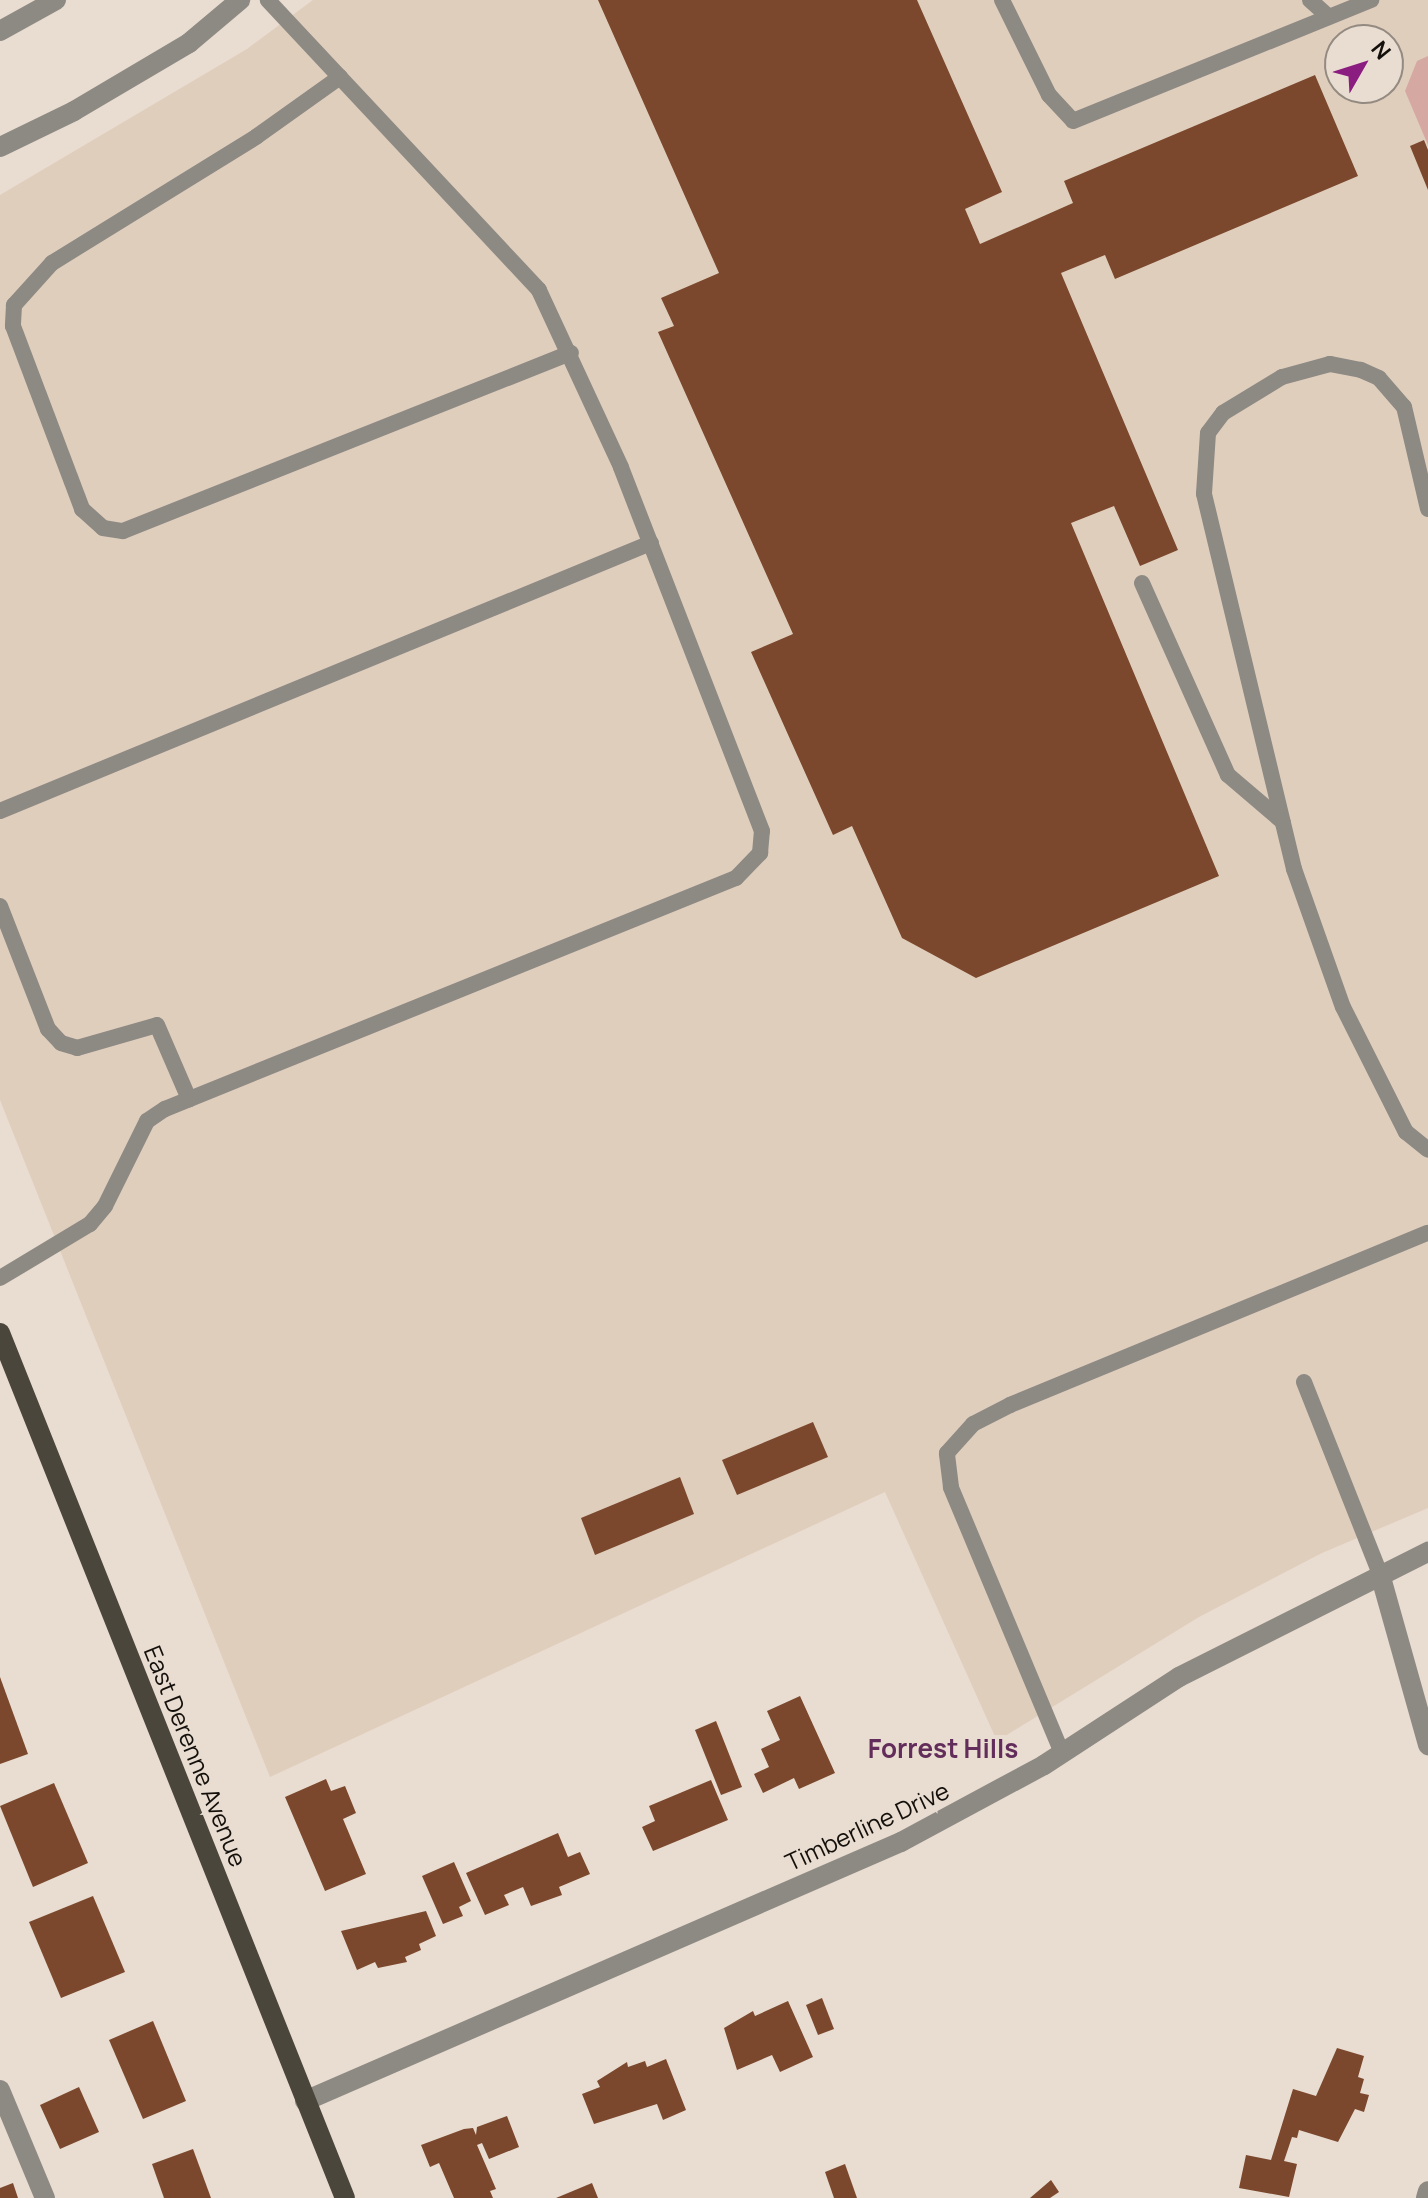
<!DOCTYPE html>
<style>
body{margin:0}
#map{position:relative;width:1428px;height:2198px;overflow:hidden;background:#e9dcd0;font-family:Manrope,sans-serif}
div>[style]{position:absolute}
.built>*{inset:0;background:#e0cebd}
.green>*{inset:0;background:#d5a8a1}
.building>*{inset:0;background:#7b482d}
.lane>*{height:16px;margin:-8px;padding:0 8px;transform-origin:8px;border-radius:8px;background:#8d8a84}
.street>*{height:20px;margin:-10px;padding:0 10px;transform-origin:10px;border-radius:10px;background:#8d8a84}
.primary>*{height:20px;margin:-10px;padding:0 10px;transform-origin:10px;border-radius:10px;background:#4b463b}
span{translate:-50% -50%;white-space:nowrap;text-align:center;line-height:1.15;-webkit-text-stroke:8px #e9dcd0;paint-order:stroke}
.street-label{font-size:24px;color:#130f0b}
.neighbourhood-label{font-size:26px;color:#622d5b;font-weight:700}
.north{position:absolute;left:1324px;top:24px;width:80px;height:80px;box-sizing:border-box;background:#e9dcd0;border:2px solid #938a81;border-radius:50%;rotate:51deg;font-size:22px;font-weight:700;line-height:32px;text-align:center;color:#130f0b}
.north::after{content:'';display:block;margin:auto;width:28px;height:36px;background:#8b1c80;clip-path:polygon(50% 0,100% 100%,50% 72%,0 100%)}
</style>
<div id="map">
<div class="built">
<i style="clip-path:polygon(evenodd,313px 0,1428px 0,1428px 1508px,1322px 1553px,1199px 1617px,997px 1741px,885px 1492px,270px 1777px,0 1100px,0 195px,247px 49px,313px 0,1340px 40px,1388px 40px,1388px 88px,1340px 88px,1340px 40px)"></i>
</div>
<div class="green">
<i style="clip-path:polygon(1428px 56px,1428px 145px,1405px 91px,1417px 61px)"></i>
</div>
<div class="building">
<i style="clip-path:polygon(598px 0,917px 0,1002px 192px,965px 209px,980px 244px,1073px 203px,1064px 181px,1315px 75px,1358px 176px,1115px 279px,1105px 255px,1061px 273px,1178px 550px,1140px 566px,1114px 506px,1071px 523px,1219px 876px,976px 978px,902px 938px,852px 826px,833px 835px,751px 652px,793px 634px,658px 332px,674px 326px,661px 298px,719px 273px)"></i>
<i style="clip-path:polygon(1424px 140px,1428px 150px,1428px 190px,1410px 146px)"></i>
<i style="clip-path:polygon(813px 1422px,828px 1457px,737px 1495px,722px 1460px)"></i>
<i style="clip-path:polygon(680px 1477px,694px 1514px,595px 1555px,581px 1518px)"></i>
<i style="clip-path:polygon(0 1677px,28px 1754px,0 1764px)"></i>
<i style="clip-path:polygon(800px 1696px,835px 1773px,799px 1789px,794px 1778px,763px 1793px,754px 1774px,769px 1767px,761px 1749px,780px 1740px,767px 1711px)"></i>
<i style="clip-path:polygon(716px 1721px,742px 1787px,721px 1795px,695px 1730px)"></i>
<i style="clip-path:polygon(326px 1779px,331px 1791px,345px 1786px,356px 1813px,343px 1819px,366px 1874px,325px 1891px,285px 1797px)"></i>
<i style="clip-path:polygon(711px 1780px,728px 1820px,653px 1851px,642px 1827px,655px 1821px,649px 1806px)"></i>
<i style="clip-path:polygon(54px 1783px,88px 1863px,33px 1887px,0 1806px)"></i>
<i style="clip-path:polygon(558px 1833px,568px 1857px,580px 1852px,590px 1874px,559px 1887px,562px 1895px,531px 1906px,523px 1887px,504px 1895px,509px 1905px,485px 1915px,466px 1873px)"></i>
<i style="clip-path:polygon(454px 1862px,471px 1901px,459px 1907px,463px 1916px,443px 1924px,422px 1876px)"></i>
<i style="clip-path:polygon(93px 1896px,125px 1972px,61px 1998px,29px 1922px)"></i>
<i style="clip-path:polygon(426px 1911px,436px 1936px,419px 1944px,421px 1950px,405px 1957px,407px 1962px,378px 1968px,375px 1962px,357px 1970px,341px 1931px)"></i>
<i style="clip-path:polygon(822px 1998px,834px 2029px,818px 2035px,806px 2005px)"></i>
<i style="clip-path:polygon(788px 2001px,813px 2057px,780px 2072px,772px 2055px,737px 2070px,724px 2028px,753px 2011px,755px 2016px)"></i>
<i style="clip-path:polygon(153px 2021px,186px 2101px,143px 2119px,109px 2040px)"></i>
<i style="clip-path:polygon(1337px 2048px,1364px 2056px,1358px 2077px,1364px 2079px,1360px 2093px,1369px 2095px,1364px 2112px,1355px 2109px,1338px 2142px,1299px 2130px,1297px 2138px,1292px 2137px,1284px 2161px,1297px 2164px,1289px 2197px,1239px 2188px,1246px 2155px,1271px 2160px,1293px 2089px,1316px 2096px)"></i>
<i style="clip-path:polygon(666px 2059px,686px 2110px,663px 2120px,657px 2104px,594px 2124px,582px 2094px,600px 2087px,597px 2081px,627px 2062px,628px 2067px,645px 2061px,647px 2067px)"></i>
<i style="clip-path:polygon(79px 2087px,99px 2132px,60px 2149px,40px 2105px)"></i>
<i style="clip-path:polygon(507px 2116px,519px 2147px,489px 2159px,482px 2143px,477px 2145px,496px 2189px,490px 2191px,493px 2198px,454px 2198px,439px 2163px,430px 2167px,421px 2145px,464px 2129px,473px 2128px,476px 2135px,477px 2127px)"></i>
<i style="clip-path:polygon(193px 2149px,211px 2198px,164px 2198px,152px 2164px)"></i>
<i style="clip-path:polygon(845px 2164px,857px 2198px,834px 2198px,825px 2172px)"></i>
<i style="clip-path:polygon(1051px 2180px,1059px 2192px,1050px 2198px,1030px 2198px)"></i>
<i style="clip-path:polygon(13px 2183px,18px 2198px,0 2198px,0 2188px)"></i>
<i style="clip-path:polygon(592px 2183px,598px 2198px,556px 2198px)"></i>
</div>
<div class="lane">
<i style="left:1002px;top:0;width:106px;rotate:63.7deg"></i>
<i style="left:1049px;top:95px;width:35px;rotate:47deg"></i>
<i style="left:1073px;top:121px;width:322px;rotate:-22.1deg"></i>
<i style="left:1310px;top:0;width:25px;rotate:42deg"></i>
<i style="left:340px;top:77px;width:103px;rotate:144.5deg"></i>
<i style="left:256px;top:137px;width:240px;rotate:148.3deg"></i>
<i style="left:52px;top:263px;width:57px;rotate:132.1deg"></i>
<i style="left:14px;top:305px;width:21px;rotate:93deg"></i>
<i style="left:13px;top:326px;width:196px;rotate:69.3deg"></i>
<i style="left:82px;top:509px;width:28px;rotate:42deg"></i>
<i style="left:103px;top:528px;width:20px;rotate:9deg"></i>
<i style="left:123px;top:531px;width:482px;rotate:-21.7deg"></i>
<i style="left:1428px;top:509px;width:105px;rotate:-103.2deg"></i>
<i style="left:1404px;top:407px;width:38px;rotate:-131deg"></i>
<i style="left:1379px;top:378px;width:20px;rotate:-156deg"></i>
<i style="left:1361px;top:370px;width:32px;rotate:-169deg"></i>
<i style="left:1330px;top:364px;width:50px;rotate:164.8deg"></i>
<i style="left:1282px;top:377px;width:69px;rotate:148.6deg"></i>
<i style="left:1223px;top:413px;width:25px;rotate:127deg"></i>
<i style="left:1208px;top:433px;width:61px;rotate:93.8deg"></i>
<i style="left:1204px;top:494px;width:386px;rotate:76.5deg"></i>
<i style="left:1294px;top:869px;width:146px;rotate:70.5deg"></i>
<i style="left:1343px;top:1007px;width:140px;rotate:63.3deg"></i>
<i style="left:1406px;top:1132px;width:28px;rotate:39deg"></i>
<i style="left:1142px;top:583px;width:210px;rotate:65.9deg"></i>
<i style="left:1228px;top:775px;width:72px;rotate:40.5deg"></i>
<i style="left:0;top:811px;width:704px;rotate:-22.38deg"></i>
<i style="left:0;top:906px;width:132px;rotate:68.7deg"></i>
<i style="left:48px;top:1029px;width:19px;rotate:47deg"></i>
<i style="left:61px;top:1043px;width:17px;rotate:17deg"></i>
<i style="left:77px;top:1048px;width:83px;rotate:-16deg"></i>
<i style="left:157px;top:1025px;width:81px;rotate:66.6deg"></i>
<i style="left:0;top:1278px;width:105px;rotate:-31deg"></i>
<i style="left:90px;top:1224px;width:23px;rotate:-50deg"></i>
<i style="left:105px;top:1206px;width:95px;rotate:-63.7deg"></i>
<i style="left:147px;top:1121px;width:22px;rotate:-34deg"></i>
<i style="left:165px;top:1109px;width:616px;rotate:-22.03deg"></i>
<i style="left:736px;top:878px;width:35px;rotate:-46deg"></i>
<i style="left:760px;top:853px;width:22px;rotate:-85deg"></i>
<i style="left:762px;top:831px;width:390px;rotate:-111.2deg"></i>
<i style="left:621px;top:467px;width:195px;rotate:-114.9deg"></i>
<i style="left:539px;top:290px;width:397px;rotate:-133.1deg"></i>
<i style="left:1304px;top:1382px;width:206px;rotate:68.4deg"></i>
<i style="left:1062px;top:1753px;width:288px;rotate:-112.7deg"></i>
<i style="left:951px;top:1487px;width:34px;rotate:-97deg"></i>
<i style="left:947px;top:1453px;width:39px;rotate:-48deg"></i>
<i style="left:973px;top:1424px;width:42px;rotate:-27.2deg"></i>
<i style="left:1010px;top:1405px;width:452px;rotate:-22.4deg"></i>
</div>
<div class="street">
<i style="left:0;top:31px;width:64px;rotate:-29deg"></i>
<i style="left:0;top:147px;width:82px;rotate:-25.9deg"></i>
<i style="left:74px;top:111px;width:134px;rotate:-30.6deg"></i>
<i style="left:189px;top:43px;width:67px;rotate:-40.1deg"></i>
<i style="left:1380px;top:1574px;width:178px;rotate:74.3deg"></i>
<i style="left:0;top:2090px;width:117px;rotate:67.4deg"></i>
<i style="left:305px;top:2101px;width:650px;rotate:-23.49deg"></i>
<i style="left:901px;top:1842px;width:162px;rotate:-28.3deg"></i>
<i style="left:1044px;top:1765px;width:161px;rotate:-33.1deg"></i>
<i style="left:1179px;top:1677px;width:279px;rotate:-26.7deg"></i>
<i style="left:1426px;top:2198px;width:7px;rotate:-74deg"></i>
</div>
<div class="primary">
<i style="left:0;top:1333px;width:931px;rotate:68.26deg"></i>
</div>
<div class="street-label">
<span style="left:196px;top:1756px;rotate:68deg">East Derenne Avenue</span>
<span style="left:867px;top:1826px;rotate:-25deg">Timberline Drive</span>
</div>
<div class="neighbourhood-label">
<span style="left:943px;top:1749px">Forrest Hills</span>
</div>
<div class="north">N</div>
</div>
